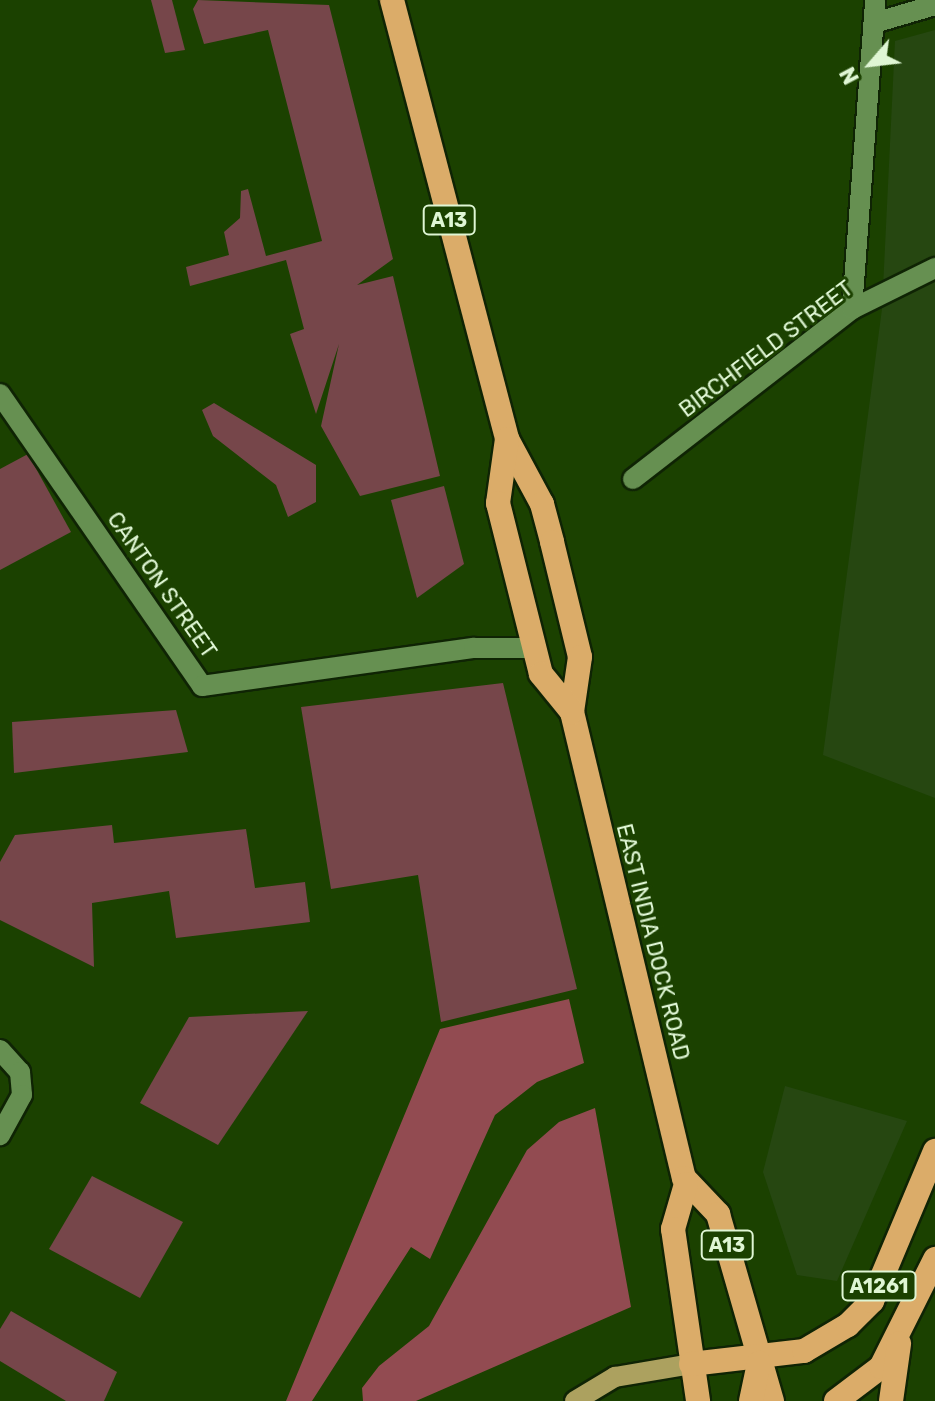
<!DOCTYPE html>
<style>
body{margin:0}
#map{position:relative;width:935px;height:1401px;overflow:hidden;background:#1b4100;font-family:Rubik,sans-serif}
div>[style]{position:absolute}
.built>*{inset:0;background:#264711}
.green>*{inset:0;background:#76464a}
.forest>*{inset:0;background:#924b51}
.roads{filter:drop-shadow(2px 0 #0f2404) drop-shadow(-2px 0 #0f2404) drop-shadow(0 2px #0f2404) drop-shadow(0 -2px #0f2404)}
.minor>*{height:20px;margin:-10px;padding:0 10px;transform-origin:10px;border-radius:10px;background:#669051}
.major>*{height:20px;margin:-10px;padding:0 10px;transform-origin:10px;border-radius:10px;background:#aca15f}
.highway>*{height:24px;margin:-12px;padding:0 12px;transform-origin:12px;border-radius:12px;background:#dbac69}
span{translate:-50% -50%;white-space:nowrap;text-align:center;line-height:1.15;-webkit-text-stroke:6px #1b4100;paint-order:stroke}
.shield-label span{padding:2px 6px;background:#1b4100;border:2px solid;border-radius:6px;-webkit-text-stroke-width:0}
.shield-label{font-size:20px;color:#dff6d4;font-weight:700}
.street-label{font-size:22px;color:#dff6d4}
.north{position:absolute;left:831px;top:24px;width:80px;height:80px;-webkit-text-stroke:6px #1b4100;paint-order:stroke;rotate:242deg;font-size:22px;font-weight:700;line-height:32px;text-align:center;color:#dff6d4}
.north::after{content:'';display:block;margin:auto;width:28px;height:36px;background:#dff6d4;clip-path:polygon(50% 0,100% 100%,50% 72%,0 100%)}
</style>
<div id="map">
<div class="built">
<i style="clip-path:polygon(935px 30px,935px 798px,823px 755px,882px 309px,895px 41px)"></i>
<i style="clip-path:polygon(785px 1086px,907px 1121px,837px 1281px,797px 1275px,763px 1172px)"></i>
</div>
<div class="green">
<i style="clip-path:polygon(151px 0,172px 0,185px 50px,165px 53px)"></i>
<i style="clip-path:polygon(198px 0,329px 5px,393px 259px,357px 285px,393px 276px,440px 476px,360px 496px,321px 426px,339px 344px,316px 414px,290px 334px,304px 329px,286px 260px,190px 286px,186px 267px,229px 255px,224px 232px,240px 218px,241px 191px,248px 189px,266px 256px,322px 241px,268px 30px,204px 44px,193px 9px)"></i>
<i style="clip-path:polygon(214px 403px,316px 465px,316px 502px,288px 517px,276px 485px,213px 436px,202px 410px)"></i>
<i style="clip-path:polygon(28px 454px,71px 532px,0 570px,0 469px)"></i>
<i style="clip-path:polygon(444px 486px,464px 564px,417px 598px,391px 500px)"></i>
<i style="clip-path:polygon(503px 683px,577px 989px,441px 1022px,418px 875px,331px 889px,301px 707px)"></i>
<i style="clip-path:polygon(176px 710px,188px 752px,14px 773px,12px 722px)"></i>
<i style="clip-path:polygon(112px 825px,114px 843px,246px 829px,255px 888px,305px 882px,310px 922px,176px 938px,169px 891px,92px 903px,94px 967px,0 920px,0 862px,15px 835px)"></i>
<i style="clip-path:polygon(308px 1011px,218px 1145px,140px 1103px,189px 1017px)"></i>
<i style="clip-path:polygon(92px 1176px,183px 1222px,140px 1298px,49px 1249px)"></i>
<i style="clip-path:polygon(11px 1311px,117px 1372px,104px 1401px,66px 1401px,0 1361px,0 1329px)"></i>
</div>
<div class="forest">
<i style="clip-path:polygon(569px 999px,584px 1063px,537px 1082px,495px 1115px,430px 1259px,411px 1247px,312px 1401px,286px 1401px,440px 1029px)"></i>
<i style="clip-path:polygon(595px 1108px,631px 1307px,416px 1401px,363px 1401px,362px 1388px,379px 1366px,429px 1326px,527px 1150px,559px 1122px)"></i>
</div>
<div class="roads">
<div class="minor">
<i style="left:874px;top:23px;width:64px;rotate:-16.4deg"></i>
<i style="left:852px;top:309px;width:310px;rotate:-85.7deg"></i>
<i style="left:0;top:394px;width:355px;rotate:55.3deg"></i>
<i style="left:202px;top:686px;width:275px;rotate:-8deg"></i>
<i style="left:474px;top:648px;width:60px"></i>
<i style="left:633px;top:479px;width:277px;rotate:-37.8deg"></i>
<i style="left:852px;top:309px;width:93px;rotate:-26.3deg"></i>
<i style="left:0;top:1050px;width:30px;rotate:48deg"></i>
<i style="left:20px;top:1072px;width:23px;rotate:85deg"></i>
<i style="left:22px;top:1095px;width:46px;rotate:118.8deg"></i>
</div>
<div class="major">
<i style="left:575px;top:1401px;width:47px;rotate:-31deg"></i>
<i style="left:615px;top:1377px;width:77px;rotate:-9.7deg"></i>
</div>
<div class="highway">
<i style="left:392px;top:0;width:454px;rotate:75.3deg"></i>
<i style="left:507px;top:439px;width:74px;rotate:61.7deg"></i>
<i style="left:542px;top:504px;width:39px;rotate:75deg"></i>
<i style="left:552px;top:542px;width:118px;rotate:76.3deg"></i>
<i style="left:580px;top:657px;width:56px;rotate:98.3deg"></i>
<i style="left:572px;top:712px;width:479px;rotate:76.5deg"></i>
<i style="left:684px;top:1178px;width:50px;rotate:46.6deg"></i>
<i style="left:718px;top:1214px;width:195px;rotate:73.9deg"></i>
<i style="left:507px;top:439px;width:65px;rotate:98deg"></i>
<i style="left:498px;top:503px;width:176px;rotate:75.9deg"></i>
<i style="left:541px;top:674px;width:49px;rotate:50.8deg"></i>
<i style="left:686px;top:1184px;width:47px;rotate:106.1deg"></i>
<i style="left:673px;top:1229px;width:174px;rotate:81.7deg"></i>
<i style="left:691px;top:1364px;width:114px;rotate:-6.6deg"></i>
<i style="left:804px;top:1351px;width:51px;rotate:-30.6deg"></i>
<i style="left:848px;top:1325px;width:34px;rotate:-45deg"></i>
<i style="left:872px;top:1301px;width:163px;rotate:-67.2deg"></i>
<i style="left:751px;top:1401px;width:39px;rotate:-78deg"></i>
<i style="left:836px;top:1401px;width:56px;rotate:-37.1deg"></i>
<i style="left:881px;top:1367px;width:121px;rotate:-63.4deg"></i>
<i style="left:891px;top:1401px;width:58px;rotate:-82deg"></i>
</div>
</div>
<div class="shield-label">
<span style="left:449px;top:220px">A13</span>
<span style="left:727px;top:1245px">A13</span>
<span style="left:879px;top:1286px">A1261</span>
</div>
<div class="street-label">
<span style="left:766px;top:349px;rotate:-37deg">BIRCHFIELD STREET</span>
<span style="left:162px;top:585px;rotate:55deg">CANTON STREET</span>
<span style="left:653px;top:942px;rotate:76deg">EAST INDIA DOCK ROAD</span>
</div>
<div class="north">N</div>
</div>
